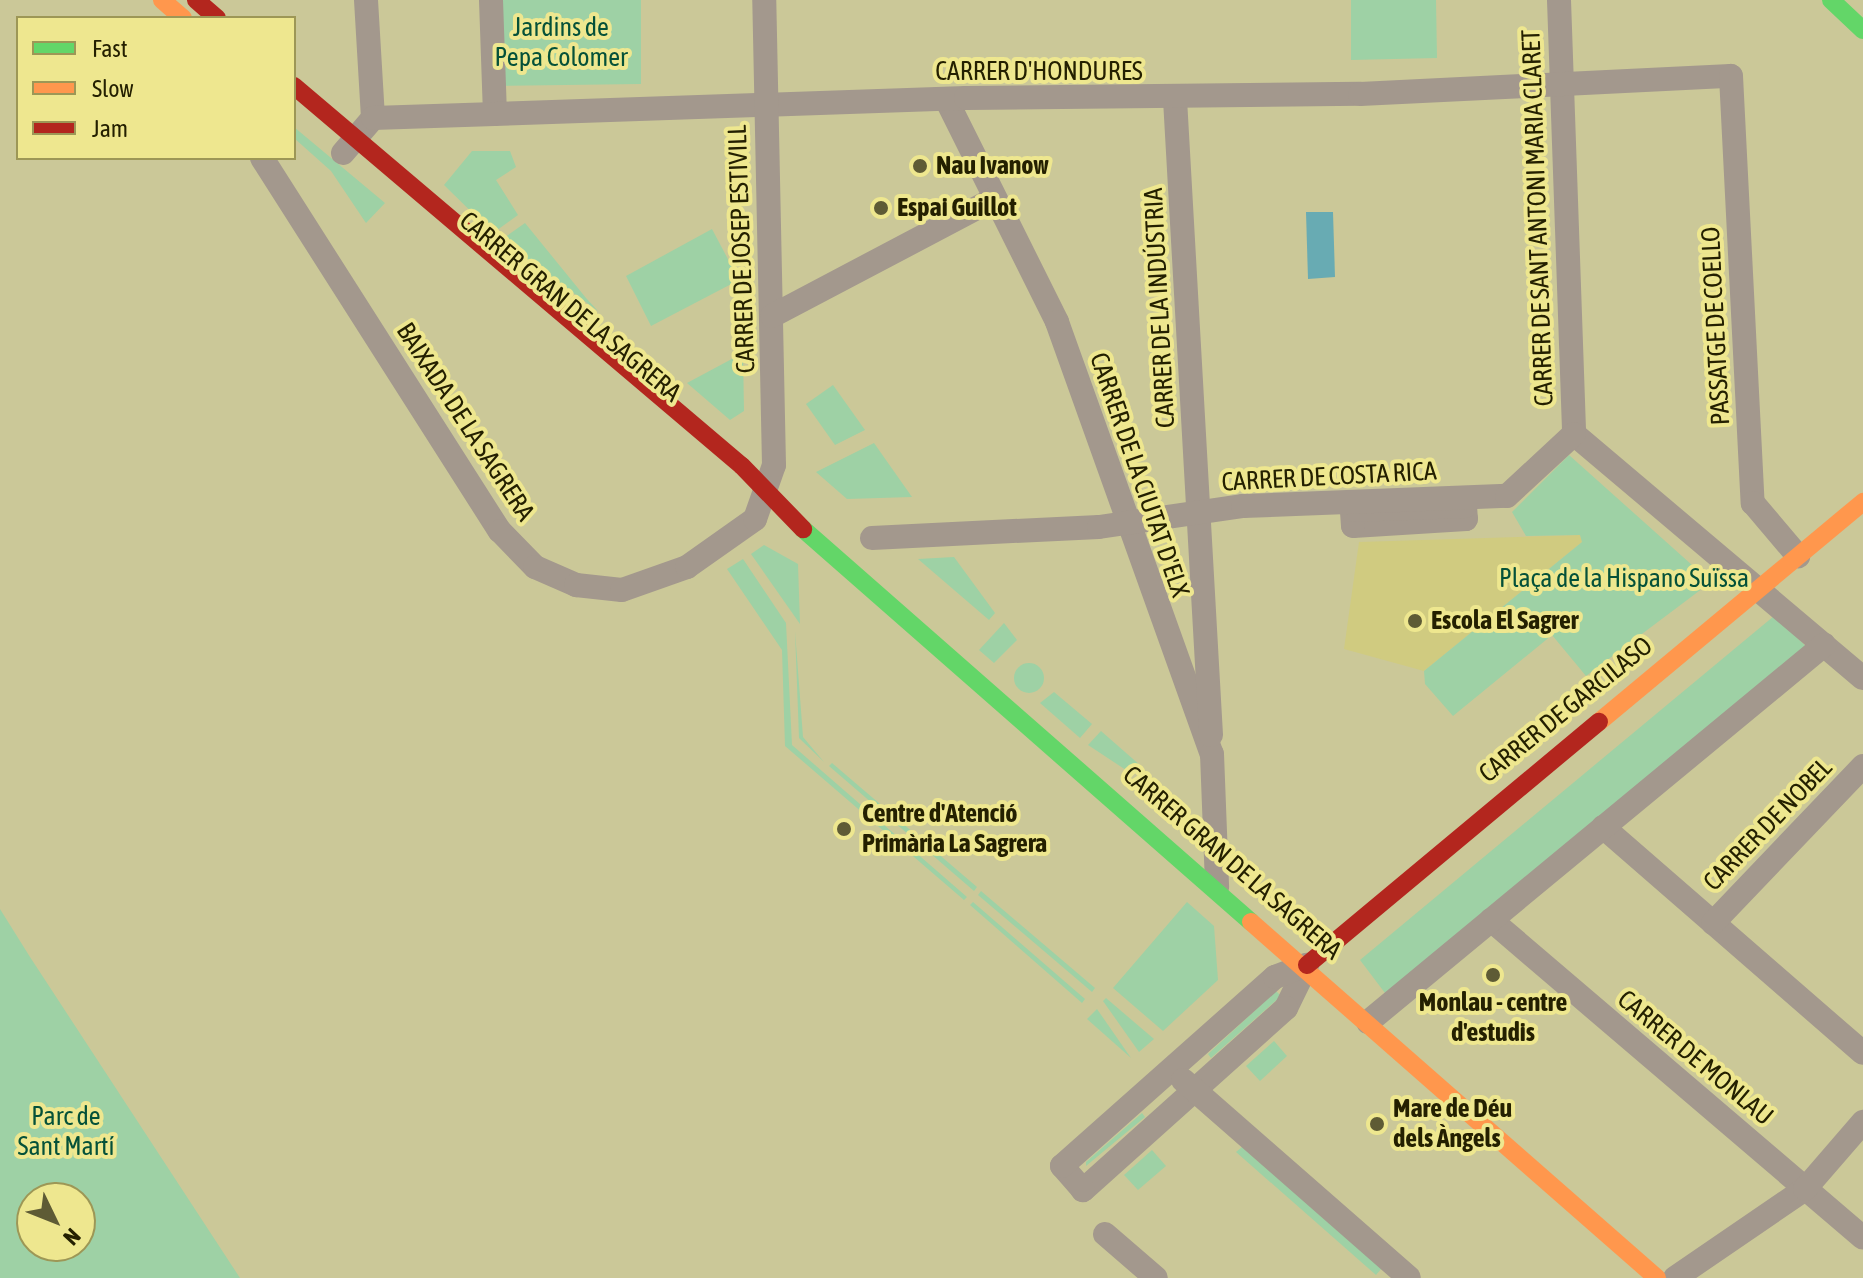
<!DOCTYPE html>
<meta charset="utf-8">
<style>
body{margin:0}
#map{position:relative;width:1863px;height:1278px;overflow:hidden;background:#cbc898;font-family:"Asap Condensed",sans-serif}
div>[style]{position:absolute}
.built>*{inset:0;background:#d0cb80}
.green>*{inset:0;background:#9ed1a5}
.round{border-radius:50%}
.water>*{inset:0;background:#68abb3}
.street>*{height:24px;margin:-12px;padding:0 12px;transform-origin:12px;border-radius:12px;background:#a3988d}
.fast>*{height:18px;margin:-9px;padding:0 9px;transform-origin:9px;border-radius:9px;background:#63d668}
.slow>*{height:18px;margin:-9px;padding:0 9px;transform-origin:9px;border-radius:9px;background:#ff974d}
.jam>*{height:18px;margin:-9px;padding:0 9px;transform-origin:9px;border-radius:9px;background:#b3261e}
.dots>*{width:22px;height:22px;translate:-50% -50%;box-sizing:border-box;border:4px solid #eee78f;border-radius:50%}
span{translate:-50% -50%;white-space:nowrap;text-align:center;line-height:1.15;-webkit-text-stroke:8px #eee78f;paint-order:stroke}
.park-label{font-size:26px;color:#055139}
.street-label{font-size:26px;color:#242000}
.poi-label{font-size:26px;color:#242000;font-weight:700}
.left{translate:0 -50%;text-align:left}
.legend{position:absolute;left:16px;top:16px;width:280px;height:144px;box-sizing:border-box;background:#eee78f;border:2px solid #9d9756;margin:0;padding:10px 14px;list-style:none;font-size:24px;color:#242000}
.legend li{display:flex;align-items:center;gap:16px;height:40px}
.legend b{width:40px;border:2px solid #9d9756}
.north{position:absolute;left:16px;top:1182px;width:80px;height:80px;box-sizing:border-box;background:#eee78f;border:2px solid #9d9756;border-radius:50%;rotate:133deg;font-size:22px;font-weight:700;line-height:32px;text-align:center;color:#242000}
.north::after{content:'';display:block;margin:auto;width:28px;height:36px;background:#5e5b35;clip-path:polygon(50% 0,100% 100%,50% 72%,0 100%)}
</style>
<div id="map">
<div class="built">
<i style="clip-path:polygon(1580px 535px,1582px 542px,1424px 671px,1344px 649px,1359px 542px)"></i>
</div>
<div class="green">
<i style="clip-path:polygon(480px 0,641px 0,641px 84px,484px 86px)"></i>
<i style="clip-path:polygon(1351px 0,1436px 0,1437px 58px,1351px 60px)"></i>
<i style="clip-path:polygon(294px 127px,385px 203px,366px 223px,331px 171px,294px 138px)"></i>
<i style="clip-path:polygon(472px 151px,510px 151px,516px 167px,496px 180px,518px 215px,493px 233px,444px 185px)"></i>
<i style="clip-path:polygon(525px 223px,586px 298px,598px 311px,501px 240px)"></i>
<i style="clip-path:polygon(712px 229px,739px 280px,651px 326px,626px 276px)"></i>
<i style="clip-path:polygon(743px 353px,744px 411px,730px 420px,687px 383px)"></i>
<i style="clip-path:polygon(833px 385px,865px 430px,835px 445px,806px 404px)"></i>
<i style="clip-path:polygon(874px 443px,912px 497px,847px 499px,816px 472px)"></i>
<i style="clip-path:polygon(1569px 455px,1711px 582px,1586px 676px,1552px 635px,1453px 716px,1425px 684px,1424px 671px,1582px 542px,1580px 535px,1526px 536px,1512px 512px)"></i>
<i style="clip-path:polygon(764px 545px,798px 564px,800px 624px,751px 554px)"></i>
<i style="clip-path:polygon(954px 557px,995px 613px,989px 620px,918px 559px)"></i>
<i style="clip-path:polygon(743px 559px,786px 623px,792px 745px,967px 897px,964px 900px,785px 746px,782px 650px,727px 569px)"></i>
<i style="clip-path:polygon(1774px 616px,1810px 650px,1388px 997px,1360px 960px)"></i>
<i style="clip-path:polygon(1004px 623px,1017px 640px,994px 663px,979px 650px)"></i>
<i style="clip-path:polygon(795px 631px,803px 737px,824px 762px,799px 738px)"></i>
<i class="round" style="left:1014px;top:663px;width:30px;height:30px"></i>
<i style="clip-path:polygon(1054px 692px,1092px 724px,1080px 738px,1040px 703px)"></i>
<i style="clip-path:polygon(1101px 731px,1141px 766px,1132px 774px,1088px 745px)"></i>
<i style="clip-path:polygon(832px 763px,977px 887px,974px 891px,829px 766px)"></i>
<i style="clip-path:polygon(981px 891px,1095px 988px,1092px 992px,978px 895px)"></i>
<i style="clip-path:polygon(973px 902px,1085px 999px,1082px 1003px,970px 905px)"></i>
<i style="clip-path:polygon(1187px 902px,1214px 926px,1218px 980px,1163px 1031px,1113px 988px)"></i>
<i style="clip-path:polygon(evenodd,0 909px,30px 957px,240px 1278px,0 1278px,0 909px,32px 1198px,80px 1198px,80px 1246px,32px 1246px,32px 1198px)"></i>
<i style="clip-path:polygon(1276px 991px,1281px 996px,1211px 1058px,1208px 1054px)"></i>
<i style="clip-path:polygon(1106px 998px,1154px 1039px,1139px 1052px,1103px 1001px)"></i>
<i style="clip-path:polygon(1097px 1009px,1131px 1058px,1087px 1019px)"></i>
<i style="clip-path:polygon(1274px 1041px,1287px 1056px,1260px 1081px,1246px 1066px)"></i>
<i style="clip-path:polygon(1142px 1113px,1145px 1117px,1086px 1166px,1086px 1162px)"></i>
<i style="clip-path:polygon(1242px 1147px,1382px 1268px,1376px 1275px,1236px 1152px)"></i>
<i style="clip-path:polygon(1152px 1150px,1166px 1166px,1138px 1190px,1124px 1175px)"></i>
</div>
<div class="water">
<i style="clip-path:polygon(1306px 212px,1333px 212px,1335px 277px,1308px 279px)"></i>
</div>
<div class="street">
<i style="left:366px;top:0;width:118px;rotate:86.6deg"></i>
<i style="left:491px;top:0;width:114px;rotate:88deg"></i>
<i style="left:1559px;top:0;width:434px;rotate:88deg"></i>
<i style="left:1574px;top:434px;width:378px;rotate:40.2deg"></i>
<i style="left:946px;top:99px;width:249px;rotate:63.5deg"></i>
<i style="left:1057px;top:322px;width:459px;rotate:70.3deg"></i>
<i style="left:1212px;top:754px;width:133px;rotate:87.8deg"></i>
<i style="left:1175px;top:99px;width:637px;rotate:86.76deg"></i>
<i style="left:343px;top:153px;width:46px;rotate:-49.4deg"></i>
<i style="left:373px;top:118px;width:593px;rotate:-1.93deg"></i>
<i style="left:966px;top:98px;width:394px;rotate:-0.6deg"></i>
<i style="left:1360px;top:94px;width:371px;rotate:-2.8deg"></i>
<i style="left:1731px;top:76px;width:428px;rotate:87.1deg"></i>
<i style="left:1753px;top:503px;width:70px;rotate:49.7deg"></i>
<i style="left:262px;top:158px;width:442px;rotate:57.5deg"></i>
<i style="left:500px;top:531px;width:50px;rotate:45.8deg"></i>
<i style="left:535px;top:567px;width:45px;rotate:23.7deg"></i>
<i style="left:576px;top:585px;width:46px;rotate:6.2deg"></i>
<i style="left:622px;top:590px;width:69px;rotate:-19.5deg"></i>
<i style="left:687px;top:567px;width:83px;rotate:-35.2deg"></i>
<i style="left:755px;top:519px;width:57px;rotate:-70.6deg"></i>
<i style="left:774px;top:465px;width:465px;rotate:-91.2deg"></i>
<i style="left:772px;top:316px;width:251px;rotate:-27.8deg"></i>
<i style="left:1465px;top:506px;width:13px;rotate:86deg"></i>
<i style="left:1466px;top:519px;width:113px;rotate:176.5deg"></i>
<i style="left:1353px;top:526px;width:16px;rotate:-94deg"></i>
<i style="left:1352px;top:510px;width:113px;rotate:-2deg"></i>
<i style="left:872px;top:538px;width:227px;rotate:-2.8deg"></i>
<i style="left:1099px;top:527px;width:146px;rotate:-8.3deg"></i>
<i style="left:1243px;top:506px;width:264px;rotate:-2.2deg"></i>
<i style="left:1507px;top:496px;width:91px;rotate:-42.8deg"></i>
<i style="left:1603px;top:827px;width:344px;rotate:41deg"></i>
<i style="left:1491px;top:920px;width:489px;rotate:40.5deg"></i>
<i style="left:1713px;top:923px;width:217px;rotate:-46.3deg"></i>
<i style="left:1307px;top:965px;width:48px;rotate:116deg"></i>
<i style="left:1286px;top:1008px;width:273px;rotate:138.1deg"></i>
<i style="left:1083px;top:1190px;width:32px;rotate:-131deg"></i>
<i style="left:1062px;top:1166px;width:285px;rotate:-41.6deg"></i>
<i style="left:1275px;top:977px;width:34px;rotate:-21deg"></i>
<i style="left:1368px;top:1022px;width:592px;rotate:-39.58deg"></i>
<i style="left:1183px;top:1080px;width:300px;rotate:41.2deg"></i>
<i style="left:1105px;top:1234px;width:67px;rotate:40.8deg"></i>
<i style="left:1675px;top:1278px;width:158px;rotate:-34.4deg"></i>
<i style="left:1805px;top:1189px;width:89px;rotate:-49.1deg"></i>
</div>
<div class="fast">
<i style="left:1831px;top:0;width:44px;rotate:43.2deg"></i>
<i style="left:803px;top:529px;width:596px;rotate:41.26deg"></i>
</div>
<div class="slow">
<i style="left:162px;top:0;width:28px;rotate:41deg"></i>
<i style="left:1599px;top:722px;width:344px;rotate:-39.8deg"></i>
<i style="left:1251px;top:922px;width:540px;rotate:41.25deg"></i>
</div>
<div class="jam">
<i style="left:196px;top:0;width:28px;rotate:41deg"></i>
<i style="left:294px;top:86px;width:587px;rotate:40.31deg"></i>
<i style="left:742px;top:466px;width:88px;rotate:45.9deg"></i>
<i style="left:1307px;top:965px;width:380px;rotate:-39.8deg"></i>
</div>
<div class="dots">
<i style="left:920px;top:166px;background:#5e5b35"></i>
<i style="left:881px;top:208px;background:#5e5b35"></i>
<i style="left:1415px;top:621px;background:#5e5b35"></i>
<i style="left:844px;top:829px;background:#5e5b35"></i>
<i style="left:1493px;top:975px;background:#5e5b35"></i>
<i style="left:1377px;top:1124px;background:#5e5b35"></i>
</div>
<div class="park-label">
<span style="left:561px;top:43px">Jardins de<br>Pepa Colomer</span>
<span style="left:1624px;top:579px">Plaça de la Hispano Suïssa</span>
<span style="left:66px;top:1132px">Parc de<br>Sant Martí</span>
</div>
<div class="street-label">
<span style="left:1039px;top:72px">CARRER D'HONDURES</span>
<span style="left:1538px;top:218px;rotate:-92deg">CARRER DE SANT ANTONI MARIA CLARET</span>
<span style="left:742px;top:249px;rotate:-92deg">CARRER DE JOSEP ESTIVILL</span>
<span style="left:570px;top:307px;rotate:40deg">CARRER GRAN DE LA SAGRERA</span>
<span style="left:1160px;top:308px;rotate:-93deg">CARRER DE LA INDÚSTRIA</span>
<span style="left:1716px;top:326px;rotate:-93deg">PASSATGE DE COELLO</span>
<span style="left:465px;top:422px;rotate:57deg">BAIXADA DE LA SAGRERA</span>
<span style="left:1139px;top:475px;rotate:71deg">CARRER DE LA CIUTAT D'ELX</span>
<span style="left:1329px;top:477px;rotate:-3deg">CARRER DE COSTA RICA</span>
<span style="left:1566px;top:710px;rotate:-39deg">CARRER DE GARCILASO</span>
<span style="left:1768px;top:825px;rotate:-46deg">CARRER DE NOBEL</span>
<span style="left:1232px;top:863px;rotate:41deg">CARRER GRAN DE LA SAGRERA</span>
<span style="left:1695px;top:1058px;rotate:40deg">CARRER DE MONLAU</span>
</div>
<div class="poi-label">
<span class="left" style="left:936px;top:166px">Nau Ivanow</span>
<span class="left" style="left:897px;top:208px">Espai Guillot</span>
<span class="left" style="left:1431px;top:621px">Escola El Sagrer</span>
<span class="left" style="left:862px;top:829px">Centre d'Atenció<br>Primària La Sagrera</span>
<span style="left:1493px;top:1018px">Monlau - centre<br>d'estudis</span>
<span class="left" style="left:1393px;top:1124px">Mare de Déu<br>dels Àngels</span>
</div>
<ul class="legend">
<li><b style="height:10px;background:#63d668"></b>Fast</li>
<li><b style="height:10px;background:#ff974d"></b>Slow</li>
<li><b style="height:10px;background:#b3261e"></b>Jam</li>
</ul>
<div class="north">N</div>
</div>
